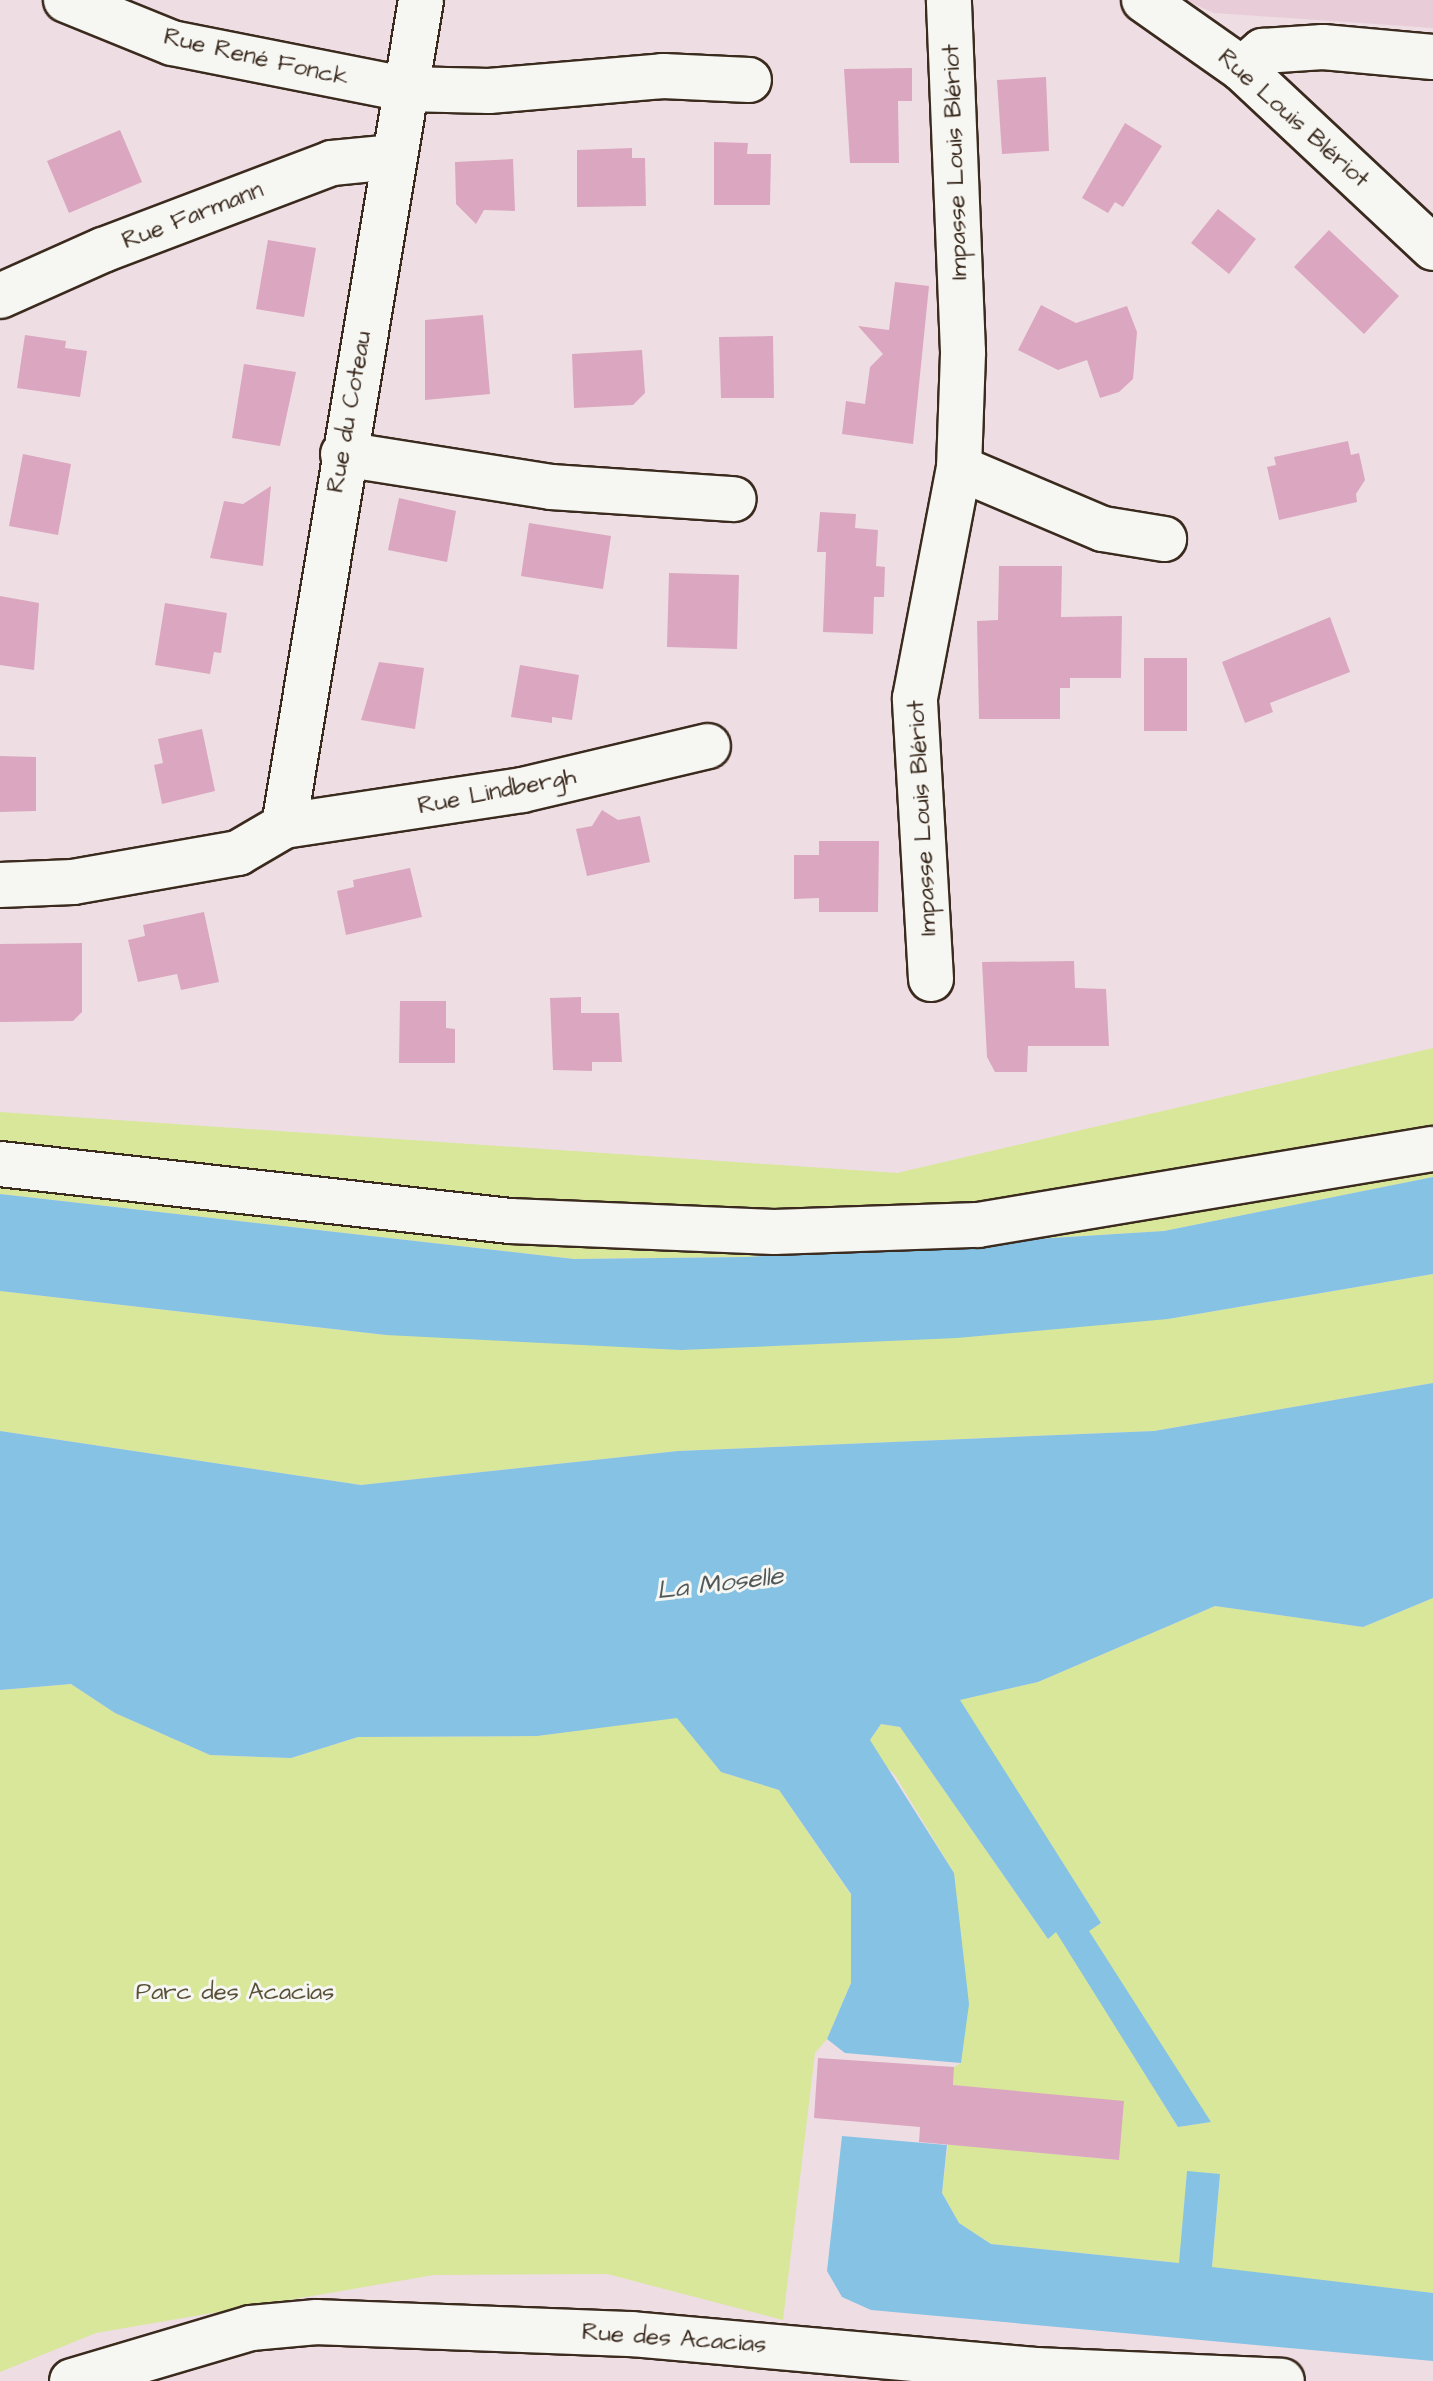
<!DOCTYPE html>
<meta charset="utf-8">
<style>
body{margin:0}
#map{position:relative;width:1433px;height:2381px;overflow:hidden;background:#eedee3;font-family:"Architects Daughter",sans-serif}
div>[style]{position:absolute}
.built>*{inset:0;background:#e8cdd8}
.green>*{inset:0;background:#d8e79a}
.water>*{inset:0;background:#85c2e4}
.building>*{inset:0;background:#dba6bf}
.roads{filter:drop-shadow(2px 0 #3b2a1e) drop-shadow(-2px 0 #3b2a1e) drop-shadow(0 2px #3b2a1e) drop-shadow(0 -2px #3b2a1e)}
.minor>*{height:44px;margin:-22px;padding:0 22px;transform-origin:22px;border-radius:22px;background:#f6f6f2}
span{translate:-50% -50%;white-space:nowrap;text-align:center;line-height:1.15;-webkit-text-stroke:6px #f6f6f2;paint-order:stroke}
.street-label{font-size:24px;color:#3b2a1e}
.park-label{font-size:24px;color:#5a5037}
.water-label{font-size:26px;color:#515859;font-style:italic}
</style>
<div id="map">
<div class="built">
<i style="clip-path:polygon(1184px 0,1433px 0,1433px 28px,1214px 13px)"></i>
</div>
<div class="green">
<i style="clip-path:polygon(1433px 1048px,1433px 1177px,1164px 1231px,748px 1257px,574px 1259px,0 1194px,0 1112px,897px 1173px)"></i>
<i style="clip-path:polygon(1433px 1274px,1433px 1383px,1154px 1431px,678px 1451px,361px 1485px,0 1431px,0 1291px,386px 1335px,1168px 1319px)"></i>
<i style="clip-path:polygon(1433px 1598px,1433px 2293px,1212px 2268px,1220px 2174px,1187px 2172px,1180px 2263px,991px 2244px,959px 2223px,942px 2193px,948px 2144px,1118px 2160px,1124px 2102px,953px 2085px,954px 2067px,961px 2063px,954px 1873px,895px 1775px,878px 1759px,870px 1740px,881px 1724px,900px 1727px,1048px 1939px,1056px 1931px,1178px 2127px,1210px 2122px,1088px 1930px,1101px 1923px,959px 1700px,1038px 1682px,1215px 1606px,1363px 1627px)"></i>
<i style="clip-path:polygon(71px 1684px,115px 1713px,210px 1755px,291px 1758px,358px 1737px,537px 1736px,677px 1717px,721px 1772px,779px 1790px,851px 1895px,851px 1983px,827px 2039px,815px 2053px,783px 2320px,607px 2274px,434px 2275px,96px 2333px,0 2372px,0 1690px)"></i>
</div>
<div class="water">
<i style="clip-path:polygon(1433px 1177px,1433px 1274px,1168px 1319px,957px 1338px,681px 1350px,386px 1335px,0 1291px,0 1194px,574px 1259px,748px 1257px,1164px 1231px)"></i>
<i style="clip-path:polygon(1433px 1383px,1433px 1598px,1363px 1627px,1215px 1606px,1038px 1682px,960px 1700px,1101px 1923px,1089px 1931px,1211px 2122px,1178px 2127px,1056px 1932px,1048px 1939px,900px 1727px,881px 1724px,870px 1740px,954px 1873px,969px 2004px,961px 2063px,845px 2053px,827px 2039px,851px 1983px,851px 1894px,779px 1790px,721px 1772px,677px 1718px,537px 1736px,358px 1737px,291px 1758px,210px 1755px,115px 1713px,71px 1684px,0 1690px,0 1431px,361px 1485px,678px 1451px,1154px 1431px)"></i>
<i style="clip-path:polygon(842px 2136px,947px 2145px,942px 2193px,959px 2223px,991px 2244px,1179px 2263px,1187px 2171px,1220px 2174px,1212px 2267px,1433px 2293px,1433px 2361px,871px 2310px,842px 2297px,827px 2271px)"></i>
</div>
<div class="building">
<i style="clip-path:polygon(912px 68px,912px 101px,898px 101px,899px 163px,850px 163px,844px 69px)"></i>
<i style="clip-path:polygon(1046px 77px,1049px 151px,1002px 154px,997px 80px)"></i>
<i style="clip-path:polygon(1125px 123px,1162px 146px,1123px 207px,1115px 202px,1108px 213px,1082px 198px)"></i>
<i style="clip-path:polygon(120px 130px,142px 182px,69px 213px,47px 161px)"></i>
<i style="clip-path:polygon(714px 142px,748px 143px,747px 154px,771px 154px,770px 205px,714px 205px)"></i>
<i style="clip-path:polygon(632px 148px,632px 158px,645px 158px,646px 206px,577px 207px,577px 150px)"></i>
<i style="clip-path:polygon(513px 159px,515px 211px,484px 210px,476px 224px,456px 204px,455px 162px)"></i>
<i style="clip-path:polygon(1218px 209px,1256px 239px,1229px 274px,1191px 243px)"></i>
<i style="clip-path:polygon(1329px 230px,1399px 296px,1364px 334px,1294px 267px)"></i>
<i style="clip-path:polygon(268px 240px,316px 248px,304px 317px,256px 309px)"></i>
<i style="clip-path:polygon(895px 282px,929px 286px,913px 444px,842px 434px,846px 401px,865px 404px,870px 367px,883px 354px,858px 326px,889px 330px)"></i>
<i style="clip-path:polygon(1041px 305px,1076px 323px,1127px 306px,1137px 332px,1133px 379px,1119px 392px,1100px 398px,1087px 360px,1058px 370px,1018px 350px)"></i>
<i style="clip-path:polygon(483px 315px,490px 394px,425px 400px,425px 320px)"></i>
<i style="clip-path:polygon(25px 335px,66px 341px,65px 348px,87px 351px,80px 397px,17px 388px)"></i>
<i style="clip-path:polygon(773px 336px,774px 398px,721px 398px,719px 337px)"></i>
<i style="clip-path:polygon(642px 350px,645px 393px,633px 405px,574px 408px,572px 354px)"></i>
<i style="clip-path:polygon(244px 364px,296px 372px,280px 446px,232px 438px)"></i>
<i style="clip-path:polygon(1348px 441px,1351px 455px,1359px 453px,1365px 480px,1356px 494px,1357px 502px,1279px 520px,1267px 467px,1276px 465px,1274px 457px)"></i>
<i style="clip-path:polygon(23px 454px,71px 464px,58px 535px,9px 526px)"></i>
<i style="clip-path:polygon(271px 486px,263px 566px,210px 558px,224px 501px,243px 504px)"></i>
<i style="clip-path:polygon(399px 498px,456px 511px,447px 562px,388px 550px)"></i>
<i style="clip-path:polygon(820px 512px,856px 514px,855px 528px,878px 530px,876px 566px,885px 567px,884px 597px,874px 597px,873px 634px,823px 632px,826px 552px,817px 552px)"></i>
<i style="clip-path:polygon(529px 523px,611px 536px,603px 589px,521px 576px)"></i>
<i style="clip-path:polygon(999px 566px,1062px 566px,1061px 617px,1122px 616px,1121px 678px,1070px 678px,1070px 688px,1060px 688px,1060px 719px,979px 719px,977px 621px,998px 620px)"></i>
<i style="clip-path:polygon(669px 573px,739px 575px,737px 649px,667px 647px)"></i>
<i style="clip-path:polygon(0 596px,39px 603px,34px 670px,0 665px)"></i>
<i style="clip-path:polygon(165px 603px,227px 613px,221px 653px,214px 652px,210px 674px,155px 665px)"></i>
<i style="clip-path:polygon(1330px 617px,1350px 672px,1270px 703px,1273px 712px,1245px 723px,1222px 662px)"></i>
<i style="clip-path:polygon(1144px 658px,1187px 658px,1187px 731px,1144px 731px)"></i>
<i style="clip-path:polygon(379px 662px,424px 668px,415px 729px,361px 720px)"></i>
<i style="clip-path:polygon(520px 665px,579px 675px,572px 720px,552px 717px,552px 723px,511px 717px)"></i>
<i style="clip-path:polygon(202px 729px,215px 791px,162px 804px,154px 765px,163px 763px,158px 739px)"></i>
<i style="clip-path:polygon(0 756px,36px 757px,36px 811px,0 812px)"></i>
<i style="clip-path:polygon(602px 810px,618px 820px,640px 816px,650px 862px,587px 876px,576px 829px,592px 826px)"></i>
<i style="clip-path:polygon(819px 841px,879px 841px,878px 912px,819px 912px,819px 898px,794px 899px,794px 855px,819px 855px)"></i>
<i style="clip-path:polygon(410px 868px,422px 917px,346px 935px,337px 891px,354px 887px,353px 880px)"></i>
<i style="clip-path:polygon(204px 912px,219px 982px,181px 990px,177px 974px,138px 982px,128px 940px,145px 936px,143px 925px)"></i>
<i style="clip-path:polygon(82px 943px,82px 1012px,73px 1021px,0 1022px,0 944px)"></i>
<i style="clip-path:polygon(1074px 961px,1075px 988px,1106px 989px,1109px 1046px,1028px 1046px,1027px 1072px,995px 1072px,987px 1057px,982px 962px)"></i>
<i style="clip-path:polygon(581px 997px,581px 1013px,619px 1013px,622px 1062px,592px 1062px,592px 1071px,553px 1070px,550px 998px)"></i>
<i style="clip-path:polygon(400px 1001px,446px 1001px,446px 1028px,455px 1029px,455px 1063px,399px 1063px)"></i>
<i style="clip-path:polygon(818px 2058px,954px 2067px,953px 2085px,1124px 2101px,1119px 2160px,919px 2142px,920px 2127px,814px 2118px)"></i>
</div>
<div class="roads">
<div class="minor">
<i style="left:66px;top:0;width:114px;rotate:22.1deg"></i>
<i style="left:172px;top:43px;width:237px;rotate:11.2deg"></i>
<i style="left:405px;top:89px;width:84px;rotate:1.4deg"></i>
<i style="left:489px;top:91px;width:175px;rotate:-4.9deg"></i>
<i style="left:663px;top:76px;width:86px;rotate:2.7deg"></i>
<i style="left:1144px;top:0;width:120px;rotate:35.1deg"></i>
<i style="left:1242px;top:69px;width:262px;rotate:43.1deg"></i>
<i style="left:1242px;top:69px;width:28px;rotate:-41deg"></i>
<i style="left:1263px;top:51px;width:60px;rotate:-3.8deg"></i>
<i style="left:1323px;top:47px;width:110px;rotate:5.2deg"></i>
<i style="left:0;top:296px;width:113px;rotate:-24.1deg"></i>
<i style="left:103px;top:250px;width:245px;rotate:-20.8deg"></i>
<i style="left:332px;top:163px;width:60px;rotate:-5.7deg"></i>
<i style="left:343px;top:454px;width:211px;rotate:9deg"></i>
<i style="left:551px;top:487px;width:183px;rotate:3.8deg"></i>
<i style="left:959px;top:468px;width:156px;rotate:23deg"></i>
<i style="left:1103px;top:529px;width:62px;rotate:9.3deg"></i>
<i style="left:284px;top:826px;width:837px;rotate:-80.58deg"></i>
<i style="left:0;top:885px;width:73px;rotate:-2.4deg"></i>
<i style="left:73px;top:882px;width:168px;rotate:-10deg"></i>
<i style="left:238px;top:853px;width:53px;rotate:-30.4deg"></i>
<i style="left:284px;top:826px;width:241px;rotate:-8.6deg"></i>
<i style="left:522px;top:790px;width:191px;rotate:-13.3deg"></i>
<i style="left:931px;top:979px;width:281px;rotate:-93.3deg"></i>
<i style="left:915px;top:698px;width:234px;rotate:-79.2deg"></i>
<i style="left:959px;top:468px;width:116px;rotate:-88deg"></i>
<i style="left:963px;top:352px;width:352px;rotate:-92.3deg"></i>
<i style="left:0;top:1164px;width:513px;rotate:6.38deg"></i>
<i style="left:510px;top:1221px;width:264px;rotate:2.4deg"></i>
<i style="left:774px;top:1232px;width:204px;rotate:-2deg"></i>
<i style="left:978px;top:1225px;width:461px;rotate:-9.5deg"></i>
<i style="left:72px;top:2381px;width:187px;rotate:-16.5deg"></i>
<i style="left:251px;top:2328px;width:66px;rotate:-5.2deg"></i>
<i style="left:317px;top:2322px;width:315px;rotate:2.2deg"></i>
<i style="left:632px;top:2334px;width:405px;rotate:5.1deg"></i>
<i style="left:1035px;top:2370px;width:247px;rotate:2.5deg"></i>
</div>
</div>
<div class="street-label">
<span style="left:256px;top:58px;rotate:13deg">Rue René Fonck</span>
<span style="left:1293px;top:119px;rotate:42deg">Rue Louis Blériot</span>
<span style="left:956px;top:162px;rotate:-92deg">Impasse Louis Blériot</span>
<span style="left:193px;top:216px;rotate:-21deg">Rue Farmann</span>
<span style="left:350px;top:412px;rotate:-80deg">Rue du Coteau</span>
<span style="left:497px;top:792px;rotate:-11deg">Rue Lindbergh</span>
<span style="left:923px;top:818px;rotate:-93deg">Impasse Louis Blériot</span>
<span style="left:674px;top:2339px;rotate:4deg">Rue des Acacias</span>
</div>
<div class="park-label">
<span style="left:235px;top:1993px">Parc des Acacias</span>
</div>
<div class="water-label">
<span style="left:720px;top:1584px;rotate:-7deg">La Moselle</span>
</div>
</div>
